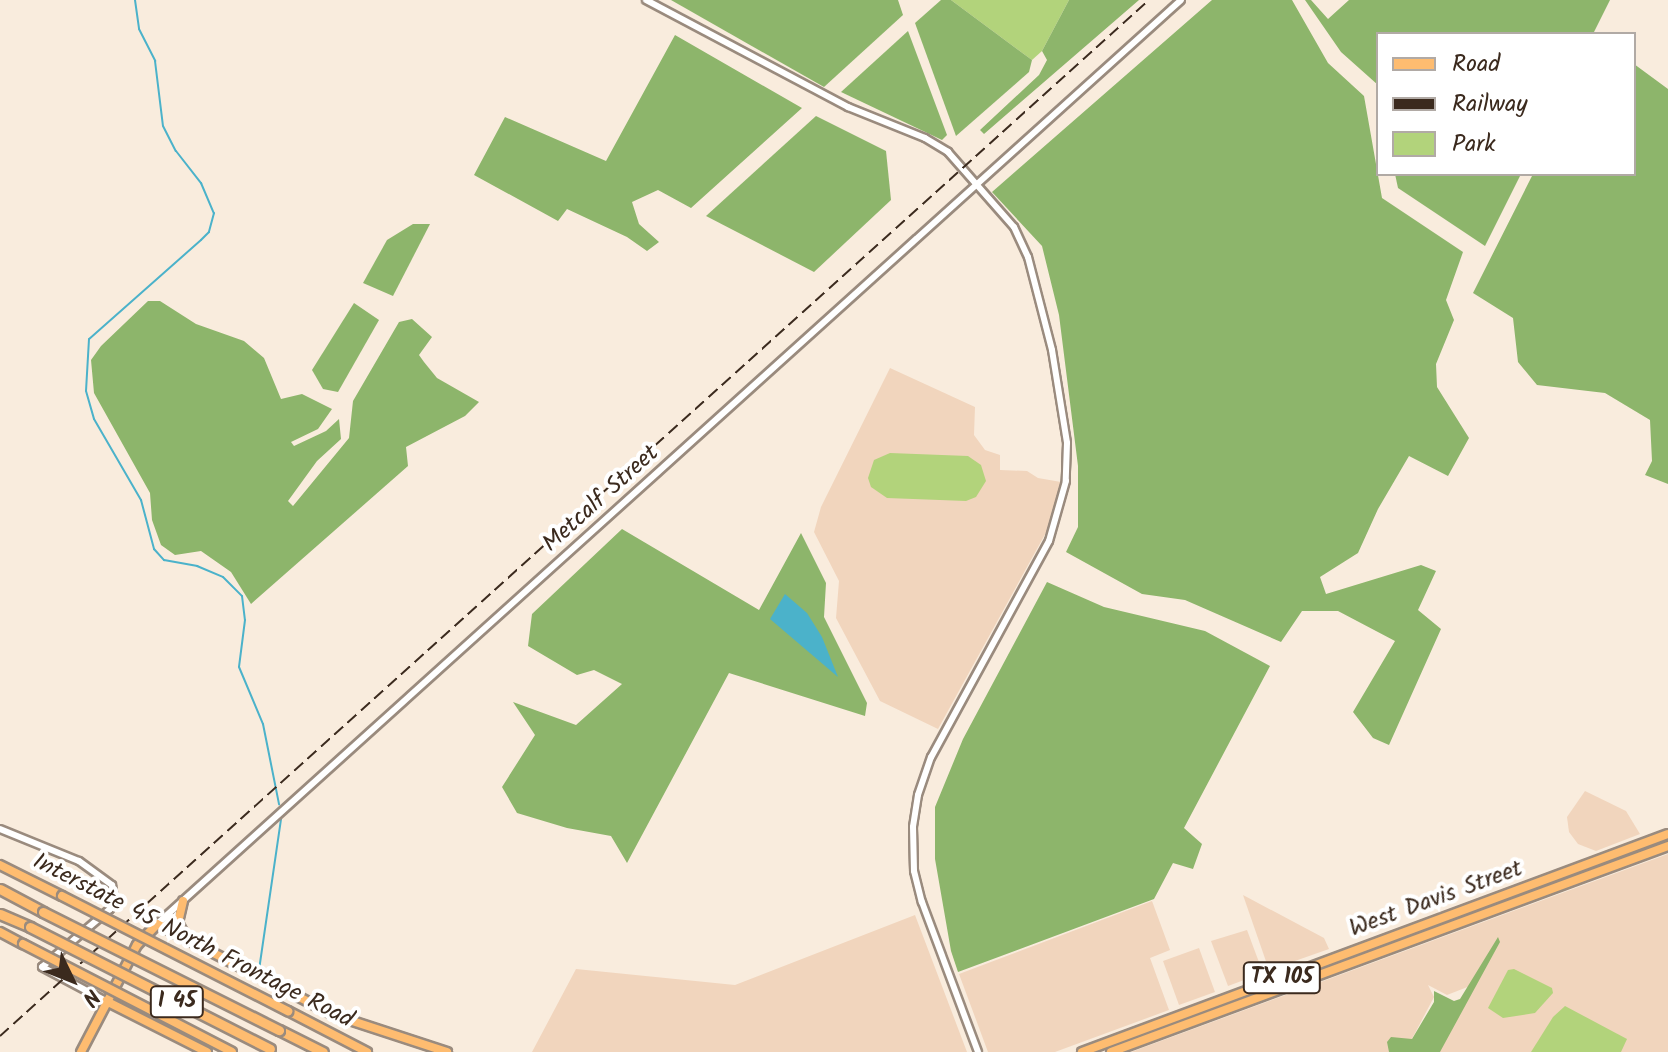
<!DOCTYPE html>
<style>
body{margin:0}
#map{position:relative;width:1668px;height:1052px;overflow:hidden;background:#f9ecdd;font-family:Kalam,sans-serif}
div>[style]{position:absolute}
.built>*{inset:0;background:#f1d5bd}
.green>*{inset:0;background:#b2d37b}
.forest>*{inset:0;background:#8db56b}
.water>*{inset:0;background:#4bb2ca}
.stream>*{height:2px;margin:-1px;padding:0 1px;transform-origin:1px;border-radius:1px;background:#4bb2ca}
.roads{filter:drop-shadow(2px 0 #9a8b7e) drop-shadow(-2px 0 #9a8b7e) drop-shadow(0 2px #9a8b7e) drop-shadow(0 -2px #9a8b7e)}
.minor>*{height:6px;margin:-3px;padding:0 3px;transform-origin:3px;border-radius:3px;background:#fff}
.major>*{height:8px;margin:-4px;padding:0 4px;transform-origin:4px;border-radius:4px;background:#febc70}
.highway>*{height:9px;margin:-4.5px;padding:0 4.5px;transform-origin:4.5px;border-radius:4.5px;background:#febc70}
.rail>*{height:2px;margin-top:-1px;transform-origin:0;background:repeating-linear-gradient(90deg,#3b2a1e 0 12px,transparent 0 18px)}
.bridges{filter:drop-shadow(2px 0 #9a8b7e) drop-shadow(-2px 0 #9a8b7e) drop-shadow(0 2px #9a8b7e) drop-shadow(0 -2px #9a8b7e)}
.major-bridge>*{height:8px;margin:-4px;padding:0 4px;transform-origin:4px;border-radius:4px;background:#febc70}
.highway-bridge>*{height:9px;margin:-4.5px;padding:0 4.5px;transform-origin:4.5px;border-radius:4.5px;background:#febc70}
span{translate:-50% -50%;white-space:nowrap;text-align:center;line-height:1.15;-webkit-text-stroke:8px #fff;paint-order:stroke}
.shield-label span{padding:2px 6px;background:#fff;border:2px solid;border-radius:6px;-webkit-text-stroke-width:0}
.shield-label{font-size:22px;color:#3b2a1e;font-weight:700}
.street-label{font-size:24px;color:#3b2a1e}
.legend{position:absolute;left:1376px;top:32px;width:260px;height:144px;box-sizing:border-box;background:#fff;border:2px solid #b1aaa5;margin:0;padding:10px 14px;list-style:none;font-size:24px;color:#3b2a1e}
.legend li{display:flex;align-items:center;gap:16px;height:40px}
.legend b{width:40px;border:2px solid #b1aaa5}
.north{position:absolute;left:32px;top:940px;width:80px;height:80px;-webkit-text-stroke:6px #fff;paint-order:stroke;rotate:133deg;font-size:22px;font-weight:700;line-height:32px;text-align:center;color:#3b2a1e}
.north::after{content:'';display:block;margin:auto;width:28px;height:36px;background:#3b2a1e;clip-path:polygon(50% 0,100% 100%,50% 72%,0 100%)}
</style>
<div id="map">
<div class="built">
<i style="clip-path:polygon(890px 368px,975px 407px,974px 435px,985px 450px,1000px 455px,1000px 470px,1027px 471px,1038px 478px,1061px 482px,1049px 527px,938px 729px,880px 701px,836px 618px,839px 581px,814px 532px,821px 507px)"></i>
<i style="clip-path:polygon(1585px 791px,1626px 811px,1640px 834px,1596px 851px,1578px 844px,1569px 832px,1567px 817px)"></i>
<i style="clip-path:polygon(1668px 854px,1668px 1052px,1434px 1052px,1470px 986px,1447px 995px,1428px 985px,1434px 997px,1405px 1052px,1131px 1052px)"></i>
<i style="clip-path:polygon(1243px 895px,1324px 938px,1329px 949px,1269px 970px)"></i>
<i style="clip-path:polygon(1152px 901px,1170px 950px,1150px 958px,1169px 1010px,1055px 1052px,988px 1052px,959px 974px)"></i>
<i style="clip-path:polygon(915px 915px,967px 1052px,532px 1052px,576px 969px,735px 985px)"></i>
<i style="clip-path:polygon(1247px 930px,1263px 973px,1228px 986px,1211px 941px)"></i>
<i style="clip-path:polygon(1199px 948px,1215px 992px,1179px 1005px,1163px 961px)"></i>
</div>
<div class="green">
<i style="clip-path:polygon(951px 0,1069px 0,1042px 51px,1032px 60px)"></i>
<i style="clip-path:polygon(890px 453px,968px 456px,981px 465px,986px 481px,976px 497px,966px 501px,887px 498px,871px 487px,868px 478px,874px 460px)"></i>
<i style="clip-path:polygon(1514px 969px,1552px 988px,1553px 993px,1535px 1013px,1503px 1018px,1488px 1008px,1508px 970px)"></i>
<i style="clip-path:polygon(1565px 1006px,1627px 1039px,1621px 1052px,1531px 1052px,1553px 1017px)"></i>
</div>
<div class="forest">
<i style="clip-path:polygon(671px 0,898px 0,903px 15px,824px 87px)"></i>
<i style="clip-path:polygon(941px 0,951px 0,1032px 60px,1029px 72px,956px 136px,915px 23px)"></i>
<i style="clip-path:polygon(1069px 0,1139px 0,984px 134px,980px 130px,1039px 75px,1047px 60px,1042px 51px)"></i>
<i style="clip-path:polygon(1212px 0,1292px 0,1328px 63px,1364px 96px,1382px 198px,1463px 252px,1446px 300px,1454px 320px,1436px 364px,1437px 387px,1469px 438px,1448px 476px,1409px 456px,1378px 509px,1358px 553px,1320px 577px,1326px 594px,1421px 565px,1436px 571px,1418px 610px,1441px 629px,1389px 745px,1373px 738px,1353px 712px,1395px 641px,1338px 611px,1302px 611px,1281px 642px,1185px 600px,1142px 594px,1066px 552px,1078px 527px,1078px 466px,1059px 315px,1042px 246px,992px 192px)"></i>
<i style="clip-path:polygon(1305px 0,1311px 0,1328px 19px,1349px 0,1610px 0,1593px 34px,1378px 34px,1378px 85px,1341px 52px)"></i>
<i style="clip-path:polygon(908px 31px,947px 135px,942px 140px,841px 92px)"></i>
<i style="clip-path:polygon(675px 35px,802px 108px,691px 208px,658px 190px,632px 202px,639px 224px,659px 242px,647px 251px,627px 237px,567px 209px,558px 221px,474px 175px,505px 117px,606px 161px)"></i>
<i style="clip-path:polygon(1634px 64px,1668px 89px,1668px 484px,1645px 475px,1652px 461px,1650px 420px,1605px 393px,1537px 385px,1518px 362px,1513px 318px,1473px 293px,1533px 174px,1634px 174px)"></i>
<i style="clip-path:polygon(816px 116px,886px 151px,891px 200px,814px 272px,706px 216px)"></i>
<i style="clip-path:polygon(1395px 174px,1521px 174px,1485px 246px,1398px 188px)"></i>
<i style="clip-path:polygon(413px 224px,430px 224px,393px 296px,363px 283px,387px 240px)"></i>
<i style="clip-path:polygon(148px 301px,160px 301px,196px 324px,244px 341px,264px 358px,281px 399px,302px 394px,332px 409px,318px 429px,291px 442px,294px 446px,326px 431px,339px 419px,341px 439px,317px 461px,288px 501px,293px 506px,349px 438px,353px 401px,399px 322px,412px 319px,432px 337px,419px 355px,424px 362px,437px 378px,479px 402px,465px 416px,406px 447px,408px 466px,251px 604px,231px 572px,201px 551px,175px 555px,161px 545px,152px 520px,150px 493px,94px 393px,91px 360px,101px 346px)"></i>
<i style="clip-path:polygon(354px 303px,379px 320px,338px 392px,323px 389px,312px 370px)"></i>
<i style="clip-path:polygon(622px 529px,759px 610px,801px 533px,826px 583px,824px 617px,867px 703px,865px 716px,729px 673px,627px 863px,611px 836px,567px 828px,517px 813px,502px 787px,535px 735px,513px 702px,576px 725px,622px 684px,594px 670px,577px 675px,528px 646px,532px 614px)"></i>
<i style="clip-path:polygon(1047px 582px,1104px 607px,1205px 631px,1270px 666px,1184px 828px,1202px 844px,1193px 869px,1173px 863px,1154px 899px,958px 972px,951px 951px,935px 859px,935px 807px,963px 739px)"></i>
<i style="clip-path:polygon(1498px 937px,1500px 942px,1440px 1052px,1389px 1052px,1387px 1042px,1391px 1037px,1412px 1039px,1434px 1002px,1434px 991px,1454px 1001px,1460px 999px)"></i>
</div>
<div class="water">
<i style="clip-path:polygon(785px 594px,807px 613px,822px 637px,838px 677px,770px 619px)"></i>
</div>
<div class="stream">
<i style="left:135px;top:0;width:29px;rotate:82deg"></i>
<i style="left:139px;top:29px;width:36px;rotate:63deg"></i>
<i style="left:155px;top:61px;width:65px;rotate:83deg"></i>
<i style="left:163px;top:126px;width:28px;rotate:63deg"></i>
<i style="left:176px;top:151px;width:41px;rotate:52deg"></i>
<i style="left:201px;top:183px;width:33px;rotate:67deg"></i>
<i style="left:214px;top:213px;width:20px;rotate:105deg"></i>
<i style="left:209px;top:232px;width:11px;rotate:135deg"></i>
<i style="left:201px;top:240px;width:149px;rotate:138.5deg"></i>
<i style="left:89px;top:339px;width:52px;rotate:93.3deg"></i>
<i style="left:86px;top:391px;width:29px;rotate:74deg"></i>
<i style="left:94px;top:419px;width:94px;rotate:59.9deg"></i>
<i style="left:141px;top:500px;width:51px;rotate:75.1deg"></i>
<i style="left:154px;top:549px;width:15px;rotate:48deg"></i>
<i style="left:164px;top:560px;width:34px;rotate:10deg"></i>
<i style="left:197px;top:566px;width:28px;rotate:23deg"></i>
<i style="left:223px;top:577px;width:27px;rotate:45deg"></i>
<i style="left:242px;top:596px;width:24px;rotate:83deg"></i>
<i style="left:245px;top:620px;width:47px;rotate:97.3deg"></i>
<i style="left:239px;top:667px;width:62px;rotate:67.2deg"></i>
<i style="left:263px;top:724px;width:82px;rotate:78.7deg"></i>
<i style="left:259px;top:970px;width:153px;rotate:-81.7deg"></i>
</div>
<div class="roads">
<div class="minor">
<i style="left:646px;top:0;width:229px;rotate:27.9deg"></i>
<i style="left:848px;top:107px;width:83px;rotate:21.9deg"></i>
<i style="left:925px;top:138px;width:27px;rotate:31deg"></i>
<i style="left:948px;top:152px;width:100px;rotate:48.7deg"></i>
<i style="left:1014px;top:227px;width:33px;rotate:65deg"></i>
<i style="left:1028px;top:257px;width:96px;rotate:75.5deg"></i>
<i style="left:1052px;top:350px;width:94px;rotate:80.8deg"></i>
<i style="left:1067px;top:443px;width:38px;rotate:92deg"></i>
<i style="left:1066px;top:481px;width:62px;rotate:105.8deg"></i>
<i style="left:1049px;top:541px;width:246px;rotate:118.6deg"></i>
<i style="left:931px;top:757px;width:40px;rotate:108.9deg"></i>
<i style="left:918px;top:795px;width:32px;rotate:99deg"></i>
<i style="left:913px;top:827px;width:44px;rotate:88.7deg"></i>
<i style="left:914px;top:871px;width:32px;rotate:76deg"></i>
<i style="left:922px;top:902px;width:160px;rotate:69.5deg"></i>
<i style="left:0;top:829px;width:85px;rotate:22.1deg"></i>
<i style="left:79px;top:861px;width:41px;rotate:36deg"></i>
<i style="left:112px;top:885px;width:14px;rotate:82deg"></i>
<i style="left:114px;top:899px;width:11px;rotate:112deg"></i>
<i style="left:110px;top:909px;width:89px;rotate:139.5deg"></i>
<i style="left:42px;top:967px;width:72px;rotate:28deg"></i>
<i style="left:157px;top:924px;width:1379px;rotate:-42.06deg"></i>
</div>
<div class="major">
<i style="left:0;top:865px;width:69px;rotate:26.6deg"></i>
<i style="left:183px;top:901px;width:23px;rotate:103deg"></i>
<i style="left:178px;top:923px;width:18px;rotate:61deg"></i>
<i style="left:0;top:932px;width:26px;rotate:28deg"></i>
<i style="left:106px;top:1001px;width:113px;rotate:26.8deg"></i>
<i style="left:288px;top:1011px;width:89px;rotate:27.4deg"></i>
<i style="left:81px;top:1052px;width:121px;rotate:-62.4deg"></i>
<i style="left:137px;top:945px;width:29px;rotate:-46deg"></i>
<i style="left:157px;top:924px;width:199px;rotate:27.2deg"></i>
<i style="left:334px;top:1015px;width:119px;rotate:18.1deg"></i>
<i style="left:1082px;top:1052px;width:625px;rotate:-20.41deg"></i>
<i style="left:1111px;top:1052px;width:594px;rotate:-20.3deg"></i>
</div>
<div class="highway">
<i style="left:0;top:889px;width:49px;rotate:28.1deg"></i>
<i style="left:0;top:914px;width:33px;rotate:23deg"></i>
<i style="left:279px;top:1030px;width:49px;rotate:26.6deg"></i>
</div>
</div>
<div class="rail">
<i style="left:0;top:1036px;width:1547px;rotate:-42.04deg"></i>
</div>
<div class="bridges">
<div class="major-bridge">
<i style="left:62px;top:896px;width:254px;rotate:27deg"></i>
<i style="left:23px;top:944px;width:235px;rotate:27.3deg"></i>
</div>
<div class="highway-bridge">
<i style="left:43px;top:912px;width:264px;rotate:26.6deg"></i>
<i style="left:30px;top:927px;width:269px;rotate:26.9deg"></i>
</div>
</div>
<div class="shield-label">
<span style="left:1282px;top:978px">TX 105</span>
<span style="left:177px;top:1002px">I 45</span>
</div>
<div class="street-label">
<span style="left:601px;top:499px;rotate:-42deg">Metcalf Street</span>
<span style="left:1436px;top:899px;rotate:-20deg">West Davis Street</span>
<span style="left:193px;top:941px;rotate:27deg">Interstate 45 North Frontage Road</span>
</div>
<ul class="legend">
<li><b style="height:10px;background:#febc70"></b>Road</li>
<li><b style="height:10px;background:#3b2a1e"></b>Railway</li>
<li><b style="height:22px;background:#b2d37b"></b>Park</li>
</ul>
<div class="north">N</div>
</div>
